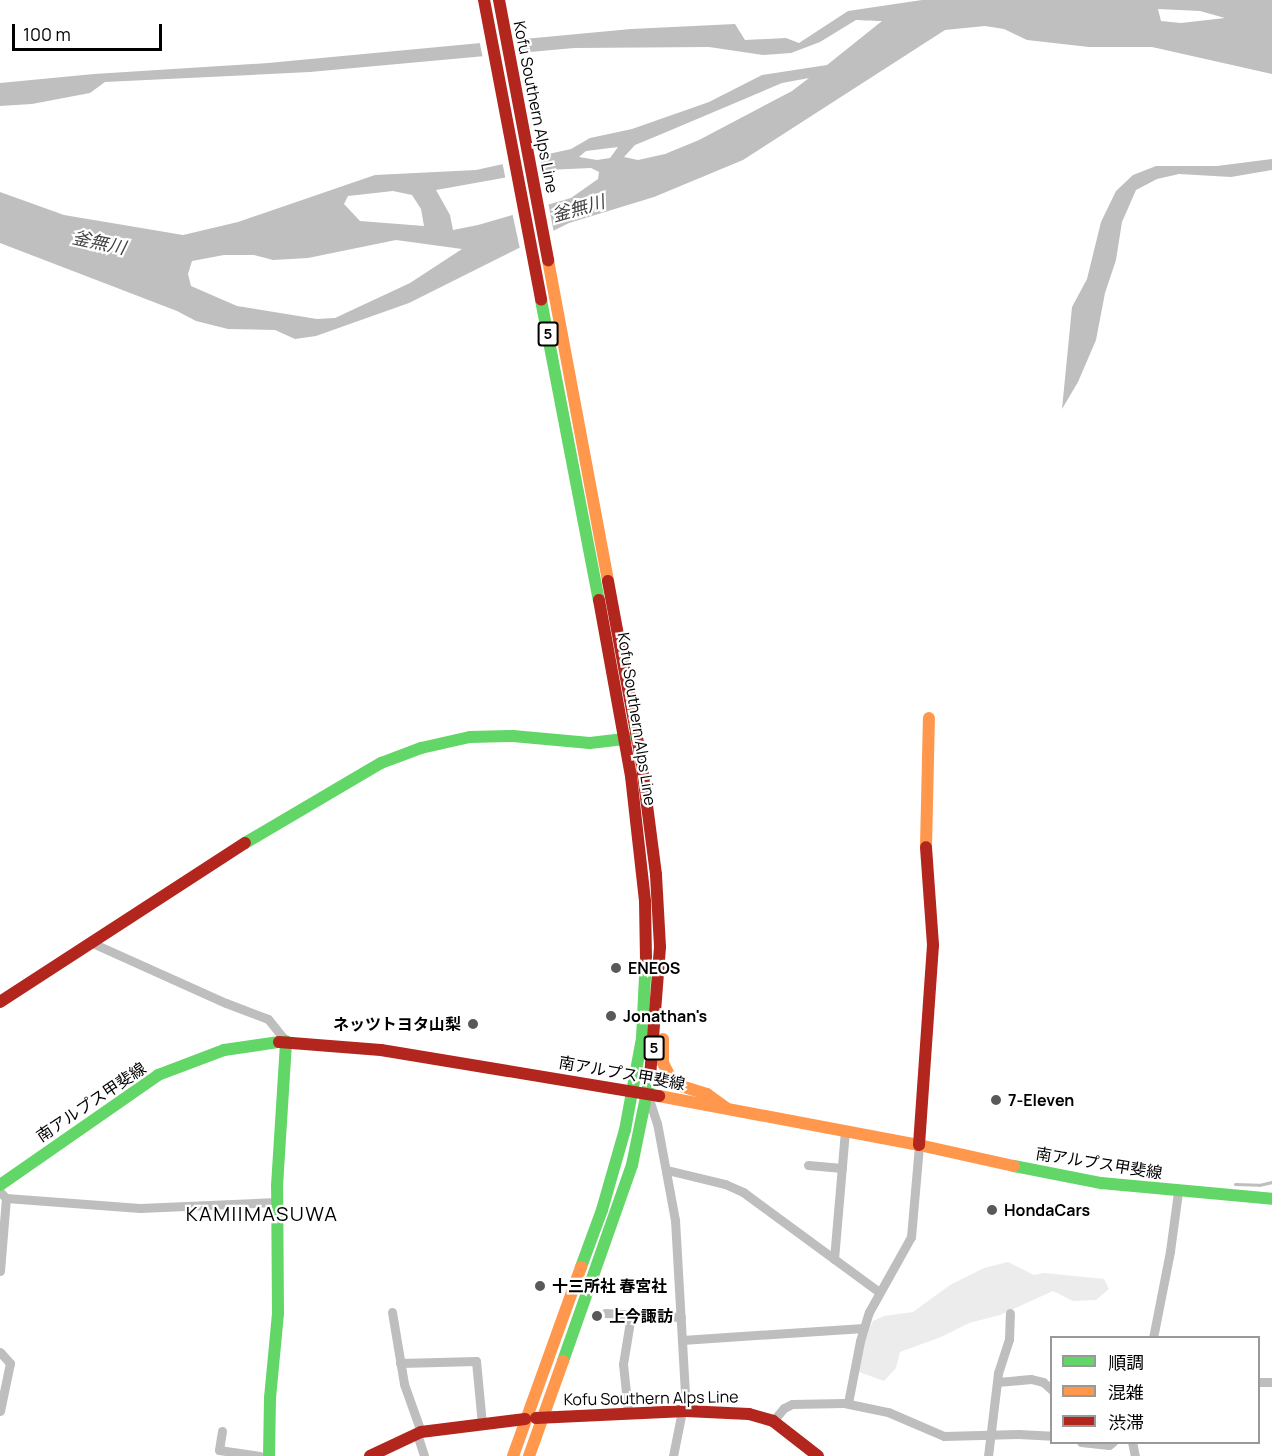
<!DOCTYPE html>
<meta charset="utf-8">
<style>
body{margin:0}
#map{position:relative;width:1272px;height:1456px;overflow:hidden;background:#fff;font-family:Manrope,"Noto Sans JP",sans-serif}
div>[style]{position:absolute}
.green>*{inset:0;background:#ececec}
.water>*{inset:0;background:#bfbfbf}
.pier>*{inset:0;background:#fff}
.stream>*{height:3px;margin:-1.5px;padding:0 1.5px;transform-origin:1.5px;border-radius:1.5px;background:#bfbfbf}
.street>*{height:9px;margin:-4.5px;padding:0 4.5px;transform-origin:4.5px;border-radius:4.5px;background:#bebebe}
.fast>*{height:12px;margin:-6px;padding:0 6px;transform-origin:6px;border-radius:6px;background:#63d668}
.slow>*{height:12px;margin:-6px;padding:0 6px;transform-origin:6px;border-radius:6px;background:#ff974d}
.jam>*{height:12px;margin:-6px;padding:0 6px;transform-origin:6px;border-radius:6px;background:#b3261e}
.dots>*{width:16px;height:16px;translate:-50% -50%;box-sizing:border-box;border:3px solid #fff;border-radius:50%}
span{translate:-50% -50%;white-space:nowrap;text-align:center;line-height:1.15;-webkit-text-stroke:4.5px #fff;paint-order:stroke}
.shield-label span{padding:2px 4px;background:#fff;border:2px solid;border-radius:4px;-webkit-text-stroke-width:0}
.shield-label{font-size:15px;color:#000;font-weight:700}
.street-label{font-size:16px;color:#000}
.poi-label{font-size:16px;color:#000;font-weight:700}
.left{translate:0 -50%;text-align:left}
.right{translate:-100% -50%;text-align:right}
.water-label{font-size:18px;color:#444;font-style:italic}
.quarter-label{font-size:20px;color:#000;letter-spacing:1.5px}
.legend{position:absolute;left:1050px;top:1336px;width:210px;height:108px;box-sizing:border-box;background:#fff;border:2px solid #999;margin:0;padding:8px 10px;list-style:none;font-size:18px;color:#000}
.legend li{display:flex;align-items:center;gap:12px;height:30px}
.legend b{width:30px;border:2px solid #999}
.scale{position:absolute;left:12px;top:24px;width:150px;height:27px;box-sizing:border-box;border:3px solid #000;border-top:0;padding-left:8px;font-size:18px;line-height:21px;white-space:nowrap;color:#000;-webkit-text-stroke:4px #fff;paint-order:stroke}
</style>
<div id="map">
<div class="green">
<i style="clip-path:polygon(1008px 1262px,1034px 1275px,1044px 1273px,1104px 1279px,1109px 1289px,1096px 1300px,1073px 1301px,1053px 1291px,1000px 1315px,969px 1323px,941px 1337px,900px 1352px,896px 1368px,884px 1381px,859px 1372px,865px 1338px,873px 1321px,884px 1316px,913px 1312px,950px 1285px,984px 1268px)"></i>
</div>
<div class="water">
<i style="clip-path:polygon(evenodd,922px 0,1272px 0,1272px 74px,1152px 47px,1089px 47px,1027px 40px,1004px 29px,985px 26px,945px 30px,743px 160px,654px 197px,569px 223px,409px 303px,316px 336px,295px 339px,275px 330px,228px 329px,196px 321px,177px 311px,0 243px,0 192px,64px 215px,183px 235px,238px 222px,375px 175px,476px 170px,571px 149px,590px 138px,632px 129px,709px 102px,762px 75px,827px 65px,882px 21px,856px 20px,820px 42px,791px 53px,763px 55px,709px 47px,574px 48px,310px 72px,105px 82px,90px 93px,32px 104px,0 106px,0 83px,94px 74px,268px 63px,631px 29px,735px 24px,745px 40px,786px 38px,799px 43px,848px 11px,922px 0,1158px 9px,1200px 11px,1225px 18px,1181px 23px,1161px 21px,1158px 9px,922px 0,809px 78px,792px 91px,699px 140px,665px 154px,638px 160px,624px 157px,635px 145px,664px 133px,782px 83px,809px 78px,922px 0,618px 147px,610px 158px,597px 160px,579px 157px,586px 151px,618px 147px,922px 0,591px 168px,599px 172px,598px 179px,571px 198px,478px 225px,453px 230px,450px 215px,436px 190px,547px 170px,591px 168px,922px 0,393px 191px,412px 195px,421px 209px,424px 226px,360px 221px,344px 204px,348px 196px,393px 191px,922px 0,396px 240px,462px 249px,410px 283px,335px 318px,317px 319px,237px 306px,191px 286px,188px 274px,192px 261px,224px 255px,254px 255px,273px 260px,308px 258px,396px 240px)"></i>
<i style="clip-path:polygon(1272px 159px,1272px 170px,1231px 177px,1179px 174px,1157px 179px,1136px 190px,1122px 222px,1116px 260px,1105px 293px,1096px 340px,1078px 382px,1062px 409px,1072px 307px,1087px 279px,1101px 222px,1116px 191px,1133px 175px,1156px 166px,1217px 166px)"></i>
</div>
<div class="pier">
<i style="clip-path:polygon(516px 35px,521px 56px,483px 59px,479px 39px)"></i>
<i style="clip-path:polygon(539px 152px,543px 174px,506px 181px,502px 161px)"></i>
<i style="clip-path:polygon(548px 202px,554px 233px,520px 249px,512px 212px)"></i>
</div>
<div class="stream">
<i style="left:1235px;top:1184px;width:24px;rotate:2deg"></i>
<i style="left:1259px;top:1185px;width:13px;rotate:-13deg"></i>
</div>
<div class="street">
<i style="left:90px;top:942px;width:149px;rotate:24.2deg"></i>
<i style="left:226px;top:1003px;width:45px;rotate:20.9deg"></i>
<i style="left:268px;top:1019px;width:28px;rotate:51deg"></i>
<i style="left:648px;top:1096px;width:28px;rotate:72deg"></i>
<i style="left:657px;top:1123px;width:99px;rotate:79.5deg"></i>
<i style="left:675px;top:1220px;width:191px;rotate:86.7deg"></i>
<i style="left:808px;top:1165px;width:34px;rotate:5deg"></i>
<i style="left:667px;top:1170px;width:60px;rotate:13.6deg"></i>
<i style="left:725px;top:1184px;width:20px;rotate:24deg"></i>
<i style="left:743px;top:1192px;width:167px;rotate:36.3deg"></i>
<i style="left:0;top:1192px;width:8px;rotate:45deg"></i>
<i style="left:6px;top:1198px;width:134px;rotate:4.3deg"></i>
<i style="left:140px;top:1208px;width:136px;rotate:-2.5deg"></i>
<i style="left:834px;top:1259px;width:128px;rotate:-85.1deg"></i>
<i style="left:0;top:1271px;width:73px;rotate:-85.3deg"></i>
<i style="left:392px;top:1312px;width:73px;rotate:80.5deg"></i>
<i style="left:404px;top:1384px;width:51px;rotate:70.5deg"></i>
<i style="left:605px;top:1313px;width:76px;rotate:3deg"></i>
<i style="left:1153px;top:1338px;width:89px;rotate:-78.9deg"></i>
<i style="left:1170px;top:1251px;width:60px;rotate:-82.3deg"></i>
<i style="left:682px;top:1340px;width:182px;rotate:-3.8deg"></i>
<i style="left:0;top:1352px;width:15px;rotate:48deg"></i>
<i style="left:10px;top:1363px;width:49px;rotate:101.8deg"></i>
<i style="left:400px;top:1363px;width:76px;rotate:-1.5deg"></i>
<i style="left:476px;top:1361px;width:64px;rotate:84.6deg"></i>
<i style="left:997px;top:1382px;width:34px;rotate:-5deg"></i>
<i style="left:1031px;top:1379px;width:12px;rotate:14deg"></i>
<i style="left:1043px;top:1382px;width:12px;rotate:42deg"></i>
<i style="left:1258px;top:1382px;width:14px"></i>
<i style="left:848px;top:1403px;width:63px;rotate:-79deg"></i>
<i style="left:860px;top:1341px;width:30px;rotate:-73deg"></i>
<i style="left:869px;top:1312px;width:86px;rotate:-60.8deg"></i>
<i style="left:911px;top:1237px;width:92px;rotate:-85deg"></i>
<i style="left:628px;top:1412px;width:48px;rotate:-95.9deg"></i>
<i style="left:623px;top:1364px;width:50px;rotate:-80.7deg"></i>
<i style="left:773px;top:1421px;width:17px;rotate:-50deg"></i>
<i style="left:784px;top:1408px;width:9px;rotate:-27deg"></i>
<i style="left:792px;top:1404px;width:52px;rotate:-1.1deg"></i>
<i style="left:844px;top:1403px;width:45px;rotate:11.6deg"></i>
<i style="left:888px;top:1412px;width:61px;rotate:23.2deg"></i>
<i style="left:944px;top:1436px;width:74px;rotate:-1.5deg"></i>
<i style="left:1018px;top:1434px;width:34px;rotate:3deg"></i>
<i style="left:222px;top:1431px;width:19px;rotate:99deg"></i>
<i style="left:219px;top:1450px;width:41px;rotate:8.3deg"></i>
<i style="left:417px;top:1434px;width:23px;rotate:72deg"></i>
<i style="left:1081px;top:1442px;width:28px;rotate:6deg"></i>
<i style="left:1109px;top:1445px;width:5px;rotate:-37deg"></i>
<i style="left:1132px;top:1442px;width:14px;rotate:78deg"></i>
<i style="left:673px;top:1456px;width:46px;rotate:-78.7deg"></i>
<i style="left:988px;top:1456px;width:84px;rotate:-83.1deg"></i>
<i style="left:998px;top:1373px;width:36px;rotate:-72deg"></i>
<i style="left:1009px;top:1339px;width:26px;rotate:-88deg"></i>
</div>
<div class="fast">
<i style="left:541px;top:300px;width:306px;rotate:79.1deg"></i>
<i style="left:245px;top:843px;width:158px;rotate:-30.5deg"></i>
<i style="left:381px;top:763px;width:43px;rotate:-20.6deg"></i>
<i style="left:421px;top:748px;width:50px;rotate:-12.7deg"></i>
<i style="left:470px;top:737px;width:43px;rotate:-1.3deg"></i>
<i style="left:513px;top:736px;width:77px;rotate:5.2deg"></i>
<i style="left:590px;top:743px;width:43px;rotate:-6.6deg"></i>
<i style="left:1014px;top:1166px;width:89px;rotate:11.1deg"></i>
<i style="left:1101px;top:1183px;width:172px;rotate:5.3deg"></i>
<i style="left:0;top:1185px;width:193px;rotate:-34.8deg"></i>
<i style="left:158px;top:1075px;width:71px;rotate:-20.7deg"></i>
<i style="left:224px;top:1050px;width:56px;rotate:-8.3deg"></i>
<i style="left:581px;top:1267px;width:61px;rotate:-69.8deg"></i>
<i style="left:602px;top:1210px;width:83px;rotate:-74deg"></i>
<i style="left:625px;top:1130px;width:94px;rotate:-79.5deg"></i>
<i style="left:642px;top:1038px;width:81px;rotate:-87.2deg"></i>
<i style="left:563px;top:1361px;width:208px;rotate:-70.6deg"></i>
<i style="left:632px;top:1165px;width:90px;rotate:-78.4deg"></i>
<i style="left:269px;top:1456px;width:58px;rotate:-89deg"></i>
<i style="left:270px;top:1398px;width:84px;rotate:-84.6deg"></i>
<i style="left:278px;top:1314px;width:128px;rotate:-90.4deg"></i>
<i style="left:277px;top:1186px;width:145px;rotate:-86.4deg"></i>
</div>
<div class="slow">
<i style="left:548px;top:260px;width:327px;rotate:79.4deg"></i>
<i style="left:926px;top:847px;width:129px;rotate:-88.7deg"></i>
<i style="left:663px;top:1039px;width:24px;rotate:90deg"></i>
<i style="left:663px;top:1063px;width:18px;rotate:63deg"></i>
<i style="left:671px;top:1079px;width:12px;rotate:35deg"></i>
<i style="left:681px;top:1086px;width:27px;rotate:17deg"></i>
<i style="left:707px;top:1094px;width:24px;rotate:36deg"></i>
<i style="left:659px;top:1096px;width:265px;rotate:10.7deg"></i>
<i style="left:919px;top:1145px;width:97px;rotate:12.5deg"></i>
<i style="left:513px;top:1456px;width:201px;rotate:-70.2deg"></i>
<i style="left:529px;top:1456px;width:101px;rotate:-70.3deg"></i>
</div>
<div class="jam">
<i style="left:484px;top:0;width:305px;rotate:79.2deg"></i>
<i style="left:499px;top:0;width:265px;rotate:79.3deg"></i>
<i style="left:608px;top:581px;width:181px;rotate:79.5deg"></i>
<i style="left:641px;top:759px;width:117px;rotate:82.6deg"></i>
<i style="left:656px;top:875px;width:72px;rotate:86.8deg"></i>
<i style="left:660px;top:947px;width:130px;rotate:94.4deg"></i>
<i style="left:599px;top:600px;width:179px;rotate:79.7deg"></i>
<i style="left:631px;top:776px;width:126px;rotate:83.6deg"></i>
<i style="left:645px;top:901px;width:56px;rotate:89deg"></i>
<i style="left:0;top:1002px;width:292px;rotate:-33deg"></i>
<i style="left:279px;top:1042px;width:102px;rotate:4.5deg"></i>
<i style="left:381px;top:1050px;width:282px;rotate:9.4deg"></i>
<i style="left:919px;top:1145px;width:200px;rotate:-86deg"></i>
<i style="left:933px;top:945px;width:98px;rotate:-94.1deg"></i>
<i style="left:536px;top:1418px;width:150px;rotate:-2.7deg"></i>
<i style="left:686px;top:1411px;width:63px;rotate:2.7deg"></i>
<i style="left:749px;top:1414px;width:25px;rotate:16deg"></i>
<i style="left:773px;top:1421px;width:57px;rotate:37.9deg"></i>
<i style="left:370px;top:1456px;width:56px;rotate:-25.2deg"></i>
<i style="left:421px;top:1432px;width:105px;rotate:-7.1deg"></i>
</div>
<div class="dots">
<i style="left:616px;top:968px;background:#595959"></i>
<i style="left:611px;top:1016px;background:#595959"></i>
<i style="left:473px;top:1024px;background:#595959"></i>
<i style="left:996px;top:1100px;background:#595959"></i>
<i style="left:992px;top:1210px;background:#595959"></i>
<i style="left:540px;top:1286px;background:#595959"></i>
<i style="left:597px;top:1316px;background:#595959"></i>
</div>
<div class="shield-label">
<span style="left:548px;top:334px">5</span>
<span style="left:654px;top:1048px">5</span>
</div>
<div class="street-label">
<span style="left:536px;top:107px;rotate:79deg">Kofu Southern Alps Line</span>
<span style="left:637px;top:719px;rotate:81deg">Kofu Southern Alps Line</span>
<span style="left:622px;top:1073px;rotate:10deg">南アルプス甲斐線</span>
<span style="left:91px;top:1102px;rotate:-34deg">南アルプス甲斐線</span>
<span style="left:1099px;top:1163px;rotate:9deg">南アルプス甲斐線</span>
<span style="left:651px;top:1398px;rotate:-1deg">Kofu Southern Alps Line</span>
</div>
<div class="poi-label">
<span class="left" style="left:628px;top:968px">ENEOS</span>
<span class="left" style="left:623px;top:1016px">Jonathan's</span>
<span class="right" style="left:461px;top:1024px">ネッツトヨタ山梨</span>
<span class="left" style="left:1008px;top:1100px">7-Eleven</span>
<span class="left" style="left:1004px;top:1210px">HondaCars</span>
<span class="left" style="left:552px;top:1286px">十三所社 春宮社</span>
<span class="left" style="left:609px;top:1316px">上今諏訪</span>
</div>
<div class="water-label">
<span style="left:578px;top:208px;rotate:-16deg">釜無川</span>
<span style="left:99px;top:242px;rotate:12deg">釜無川</span>
</div>
<div class="quarter-label">
<span style="left:262px;top:1213px">KAMIIMASUWA</span>
</div>
<ul class="legend">
<li><b style="height:8px;background:#63d668"></b>順調</li>
<li><b style="height:8px;background:#ff974d"></b>混雑</li>
<li><b style="height:8px;background:#b3261e"></b>渋滞</li>
</ul>
<div class="scale">100 m</div>
</div>
